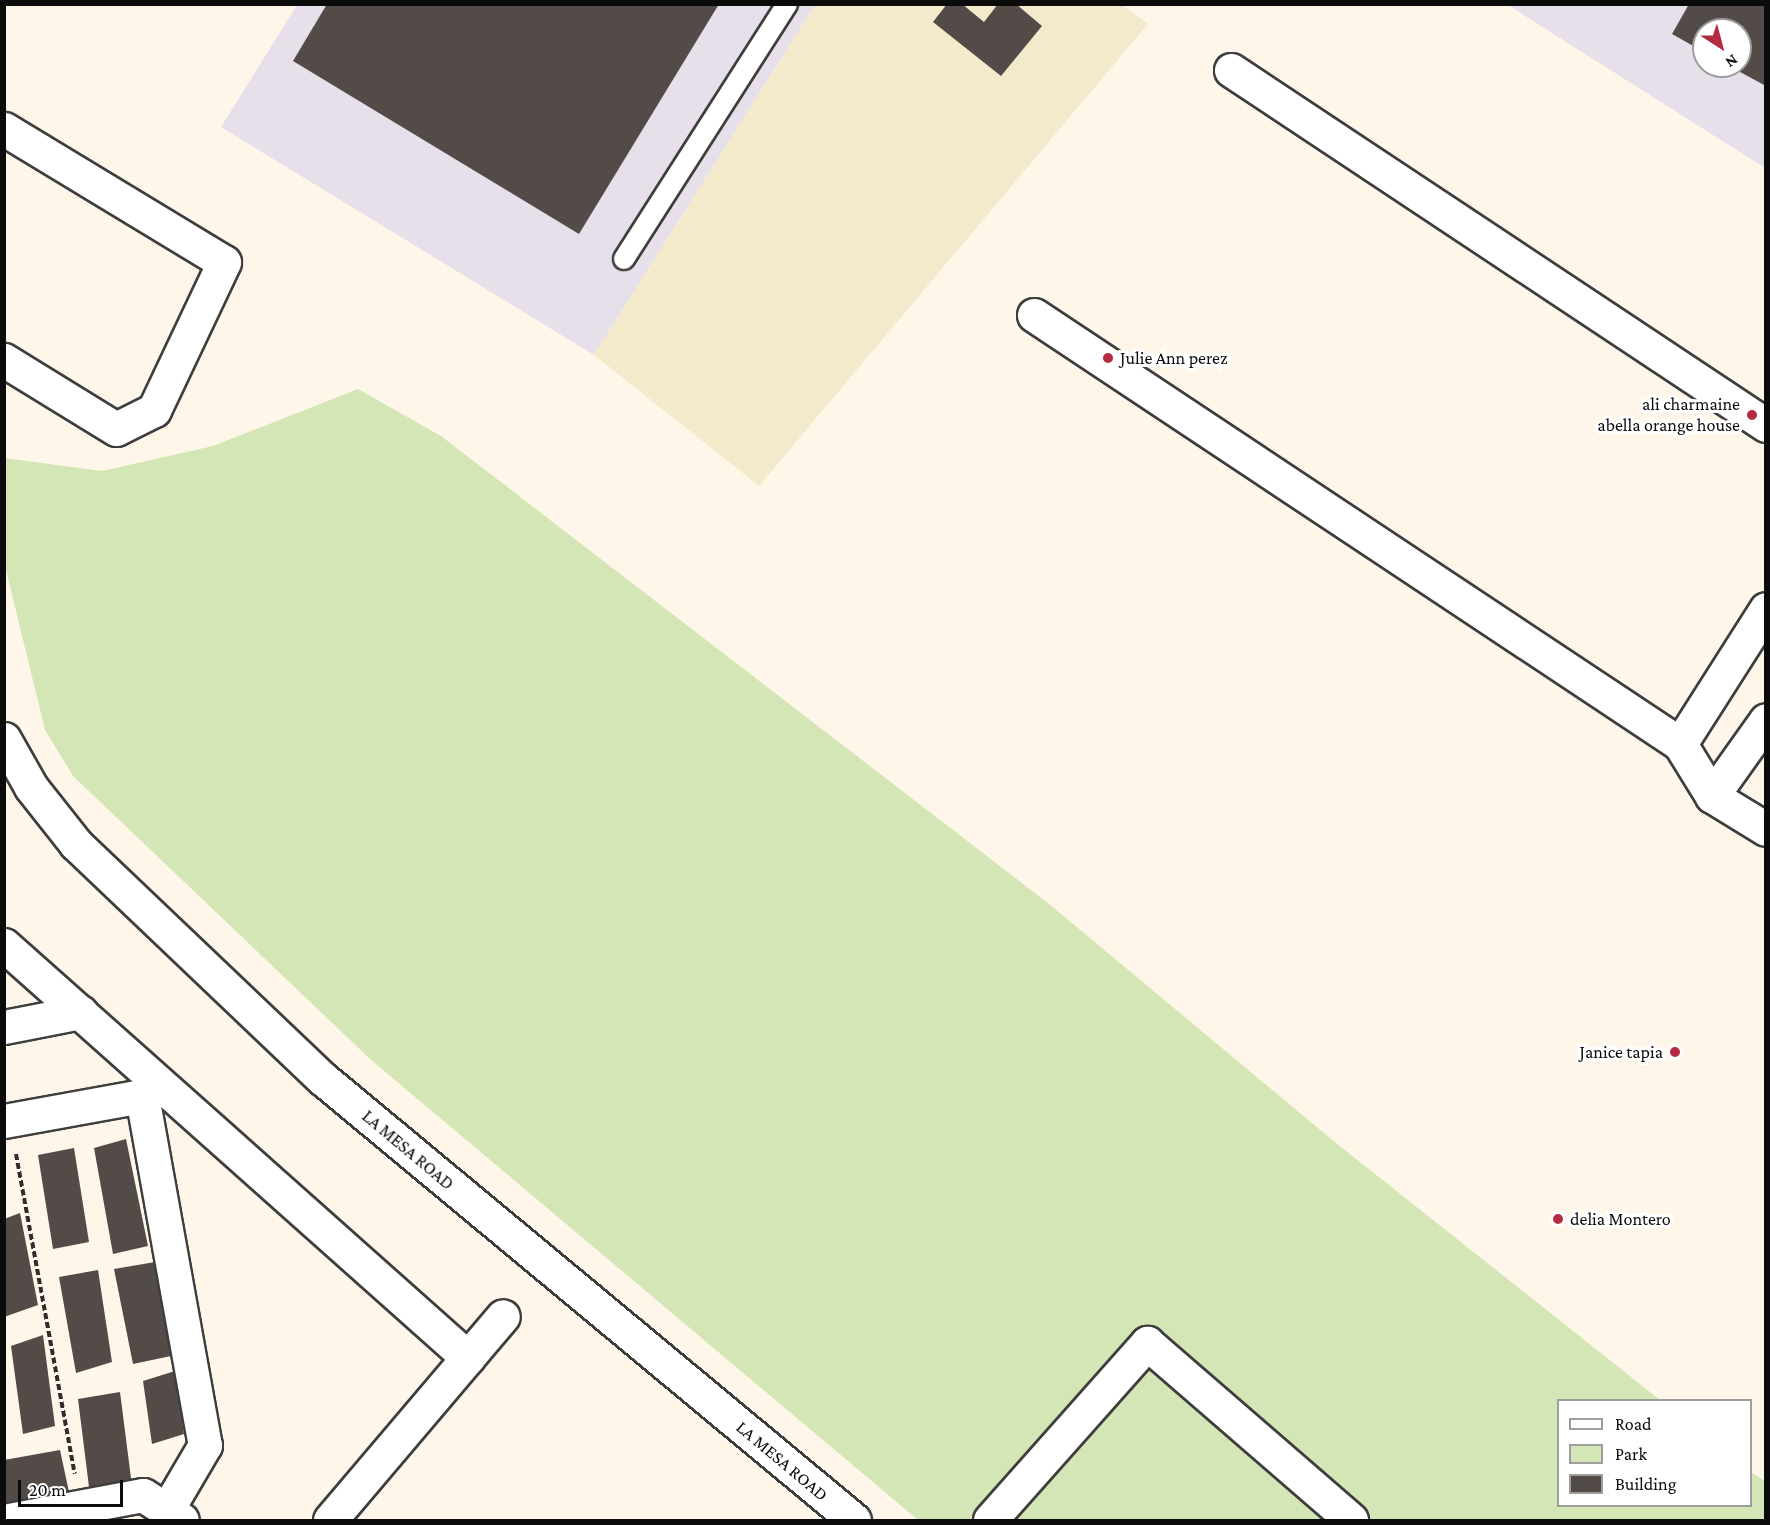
<!DOCTYPE html>
<style>
body{margin:0}
#map{position:relative;width:1770px;height:1525px;overflow:hidden;background:#fef7e9;font-family:"Crimson Pro",serif}
div>[style]{position:absolute}
.industrial>*{inset:0;background:#e7dfe9}
.farmland>*{inset:0;background:#f2eacb}
.green>*{inset:0;background:#d4e6b5}
.building>*{inset:0;background:#534b48}
.path>*{height:4px;margin-top:-2px;transform-origin:0;background:repeating-linear-gradient(90deg,#2d2d2d 0 6px,transparent 0 9px)}
.roads{filter:drop-shadow(2px 0 #3e3e3e) drop-shadow(-2px 0 #3e3e3e) drop-shadow(0 2px #3e3e3e) drop-shadow(0 -2px #3e3e3e)}
.service>*{height:20px;margin:-10px;padding:0 10px;transform-origin:10px;border-radius:10px;background:#fff}
.minor>*{height:33px;margin:-16.5px;padding:0 16.5px;transform-origin:16.5px;border-radius:16.5px;background:#fff}
.tertiary>*{height:33px;margin:-16.5px;padding:0 16.5px;transform-origin:16.5px;border-radius:16.5px;background:#fff}
.dots>*{width:16px;height:16px;translate:-50% -50%;box-sizing:border-box;border:3px solid #fff;border-radius:50%}
span{translate:-50% -50%;white-space:nowrap;text-align:center;line-height:1.15;-webkit-text-stroke:6px #fff;paint-order:stroke}
.poi-label{font-size:18px;color:#0b0b0b}
.left{translate:0 -50%;text-align:left}
.right{translate:-100% -50%;text-align:right}
.street-label{font-size:18px;color:#0b0b0b}
.frame{position:absolute;inset:0;border:6px solid #0b0b0b;pointer-events:none}
.legend{position:absolute;left:1557px;top:1399px;width:195px;height:108px;box-sizing:border-box;background:#fff;border:2px solid #9d9d9d;margin:0;padding:8px 10px;list-style:none;font-size:18px;color:#0b0b0b}
.legend li{display:flex;align-items:center;gap:12px;height:30px}
.legend b{width:30px;border:2px solid #9d9d9d}
.north{position:absolute;left:1692px;top:18px;width:60px;height:60px;box-sizing:border-box;background:#fff;border:2px solid #9d9d9d;border-radius:50%;rotate:144deg;font-size:16px;font-weight:700;line-height:24px;text-align:center;color:#0b0b0b}
.north::after{content:'';display:block;margin:auto;width:21px;height:27px;background:#b32a41;clip-path:polygon(50% 0,100% 100%,50% 72%,0 100%)}
.scale{position:absolute;left:18px;top:1480px;width:105px;height:27px;box-sizing:border-box;border:3px solid #0b0b0b;border-top:0;padding-left:8px;font-size:18px;line-height:21px;white-space:nowrap;color:#0b0b0b;-webkit-text-stroke:4px #fff;paint-order:stroke}
</style>
<div id="map">
<div class="industrial">
<i style="clip-path:polygon(297px 5px,815px 5px,594px 355px,221px 127px)"></i>
<i style="clip-path:polygon(evenodd,1508px 5px,1765px 5px,1765px 168px,1508px 5px,1704px 30px,1740px 30px,1740px 66px,1704px 66px,1704px 30px)"></i>
</div>
<div class="farmland">
<i style="clip-path:polygon(815px 5px,1123px 5px,1148px 24px,759px 486px,594px 355px)"></i>
</div>
<div class="green">
<i style="clip-path:polygon(358px 389px,441px 436px,1048px 903px,1336px 1143px,1660px 1400px,1558px 1400px,1558px 1506px,1750px 1506px,1751px 1472px,1765px 1481px,1765px 1520px,918px 1520px,370px 1059px,73px 776px,45px 730px,5px 566px,4px 458px,102px 471px,213px 446px)"></i>
</div>
<div class="building">
<i style="clip-path:polygon(327px 4px,719px 4px,579px 234px,293px 61px)"></i>
<i style="clip-path:polygon(947px 4px,962px 4px,984px 22px,998px 4px,1016px 4px,1042px 26px,1001px 76px,933px 22px)"></i>
<i style="clip-path:polygon(1689px 4px,1766px 4px,1766px 86px,1729px 66px,1740px 66px,1740px 30px,1704px 30px,1704px 52px,1672px 34px)"></i>
<i style="clip-path:polygon(126px 1139px,148px 1246px,113px 1254px,94px 1148px)"></i>
<i style="clip-path:polygon(74px 1148px,89px 1242px,53px 1249px,38px 1155px)"></i>
<i style="clip-path:polygon(20px 1213px,38px 1305px,4px 1317px,4px 1219px)"></i>
<i style="clip-path:polygon(155px 1262px,171px 1356px,133px 1364px,114px 1269px)"></i>
<i style="clip-path:polygon(98px 1270px,112px 1362px,76px 1373px,59px 1277px)"></i>
<i style="clip-path:polygon(43px 1335px,55px 1426px,23px 1434px,11px 1346px)"></i>
<i style="clip-path:polygon(175px 1371px,184px 1434px,152px 1444px,143px 1381px)"></i>
<i style="clip-path:polygon(120px 1392px,132px 1486px,90px 1495px,78px 1399px)"></i>
<i style="clip-path:polygon(60px 1450px,69px 1492px,4px 1505px,4px 1460px)"></i>
</div>
<div class="path">
<i style="left:16px;top:1154px;width:325px;rotate:79.6deg"></i>
</div>
<div class="roads">
<div class="service">
<i style="left:624px;top:259px;width:303px;rotate:-57.4deg"></i>
</div>
<div class="minor">
<i style="left:1231px;top:70px;width:642px;rotate:33.57deg"></i>
<i style="left:4px;top:129px;width:257px;rotate:31.2deg"></i>
<i style="left:224px;top:262px;width:164px;rotate:115.3deg"></i>
<i style="left:154px;top:410px;width:42px;rotate:153.4deg"></i>
<i style="left:116px;top:429px;width:132px;rotate:-148.4deg"></i>
<i style="left:1034px;top:315px;width:775px;rotate:33.59deg"></i>
<i style="left:1680px;top:744px;width:61px;rotate:58.4deg"></i>
<i style="left:1712px;top:796px;width:63px;rotate:31.4deg"></i>
<i style="left:1680px;top:744px;width:160px;rotate:-57.5deg"></i>
<i style="left:1712px;top:796px;width:93px;rotate:-54.6deg"></i>
<i style="left:4px;top:945px;width:621px;rotate:41.67deg"></i>
<i style="left:4px;top:1027px;width:78px;rotate:-11deg"></i>
<i style="left:4px;top:1121px;width:140px;rotate:-10.3deg"></i>
<i style="left:142px;top:1096px;width:355px;rotate:79.8deg"></i>
<i style="left:205px;top:1445px;width:73px;rotate:120.4deg"></i>
<i style="left:9px;top:1520px;width:136px;rotate:-10.6deg"></i>
<i style="left:143px;top:1495px;width:46px;rotate:32.7deg"></i>
<i style="left:330px;top:1520px;width:267px;rotate:-49.7deg"></i>
<i style="left:990px;top:1520px;width:237px;rotate:-48.4deg"></i>
<i style="left:1147px;top:1343px;width:270px;rotate:40.9deg"></i>
</div>
<div class="tertiary">
<i style="left:4px;top:739px;width:55px;rotate:60.6deg"></i>
<i style="left:31px;top:787px;width:73px;rotate:51.7deg"></i>
<i style="left:76px;top:844px;width:341px;rotate:43.6deg"></i>
<i style="left:323px;top:1079px;width:690px;rotate:39.71deg"></i>
</div>
</div>
<div class="dots">
<i style="left:1108px;top:358px;background:#b32a41"></i>
<i style="left:1752px;top:415px;background:#b32a41"></i>
<i style="left:1675px;top:1052px;background:#b32a41"></i>
<i style="left:1558px;top:1219px;background:#b32a41"></i>
</div>
<div class="poi-label">
<span class="left" style="left:1120px;top:358px">Julie Ann perez</span>
<span class="right" style="left:1740px;top:415px">ali charmaine<br>abella orange house</span>
<span class="right" style="left:1663px;top:1052px">Janice tapia</span>
<span class="left" style="left:1570px;top:1219px">delia Montero</span>
</div>
<div class="street-label">
<span style="left:408px;top:1150px;rotate:40deg">LA MESA ROAD</span>
<span style="left:782px;top:1461px;rotate:40deg">LA MESA ROAD</span>
</div>
<div class="frame"></div>
<ul class="legend">
<li><b style="height:8px;background:#fff"></b>Road</li>
<li><b style="height:16px;background:#d4e6b5"></b>Park</li>
<li><b style="height:16px;background:#534b48"></b>Building</li>
</ul>
<div class="north">N</div>
<div class="scale">20 m</div>
</div>
